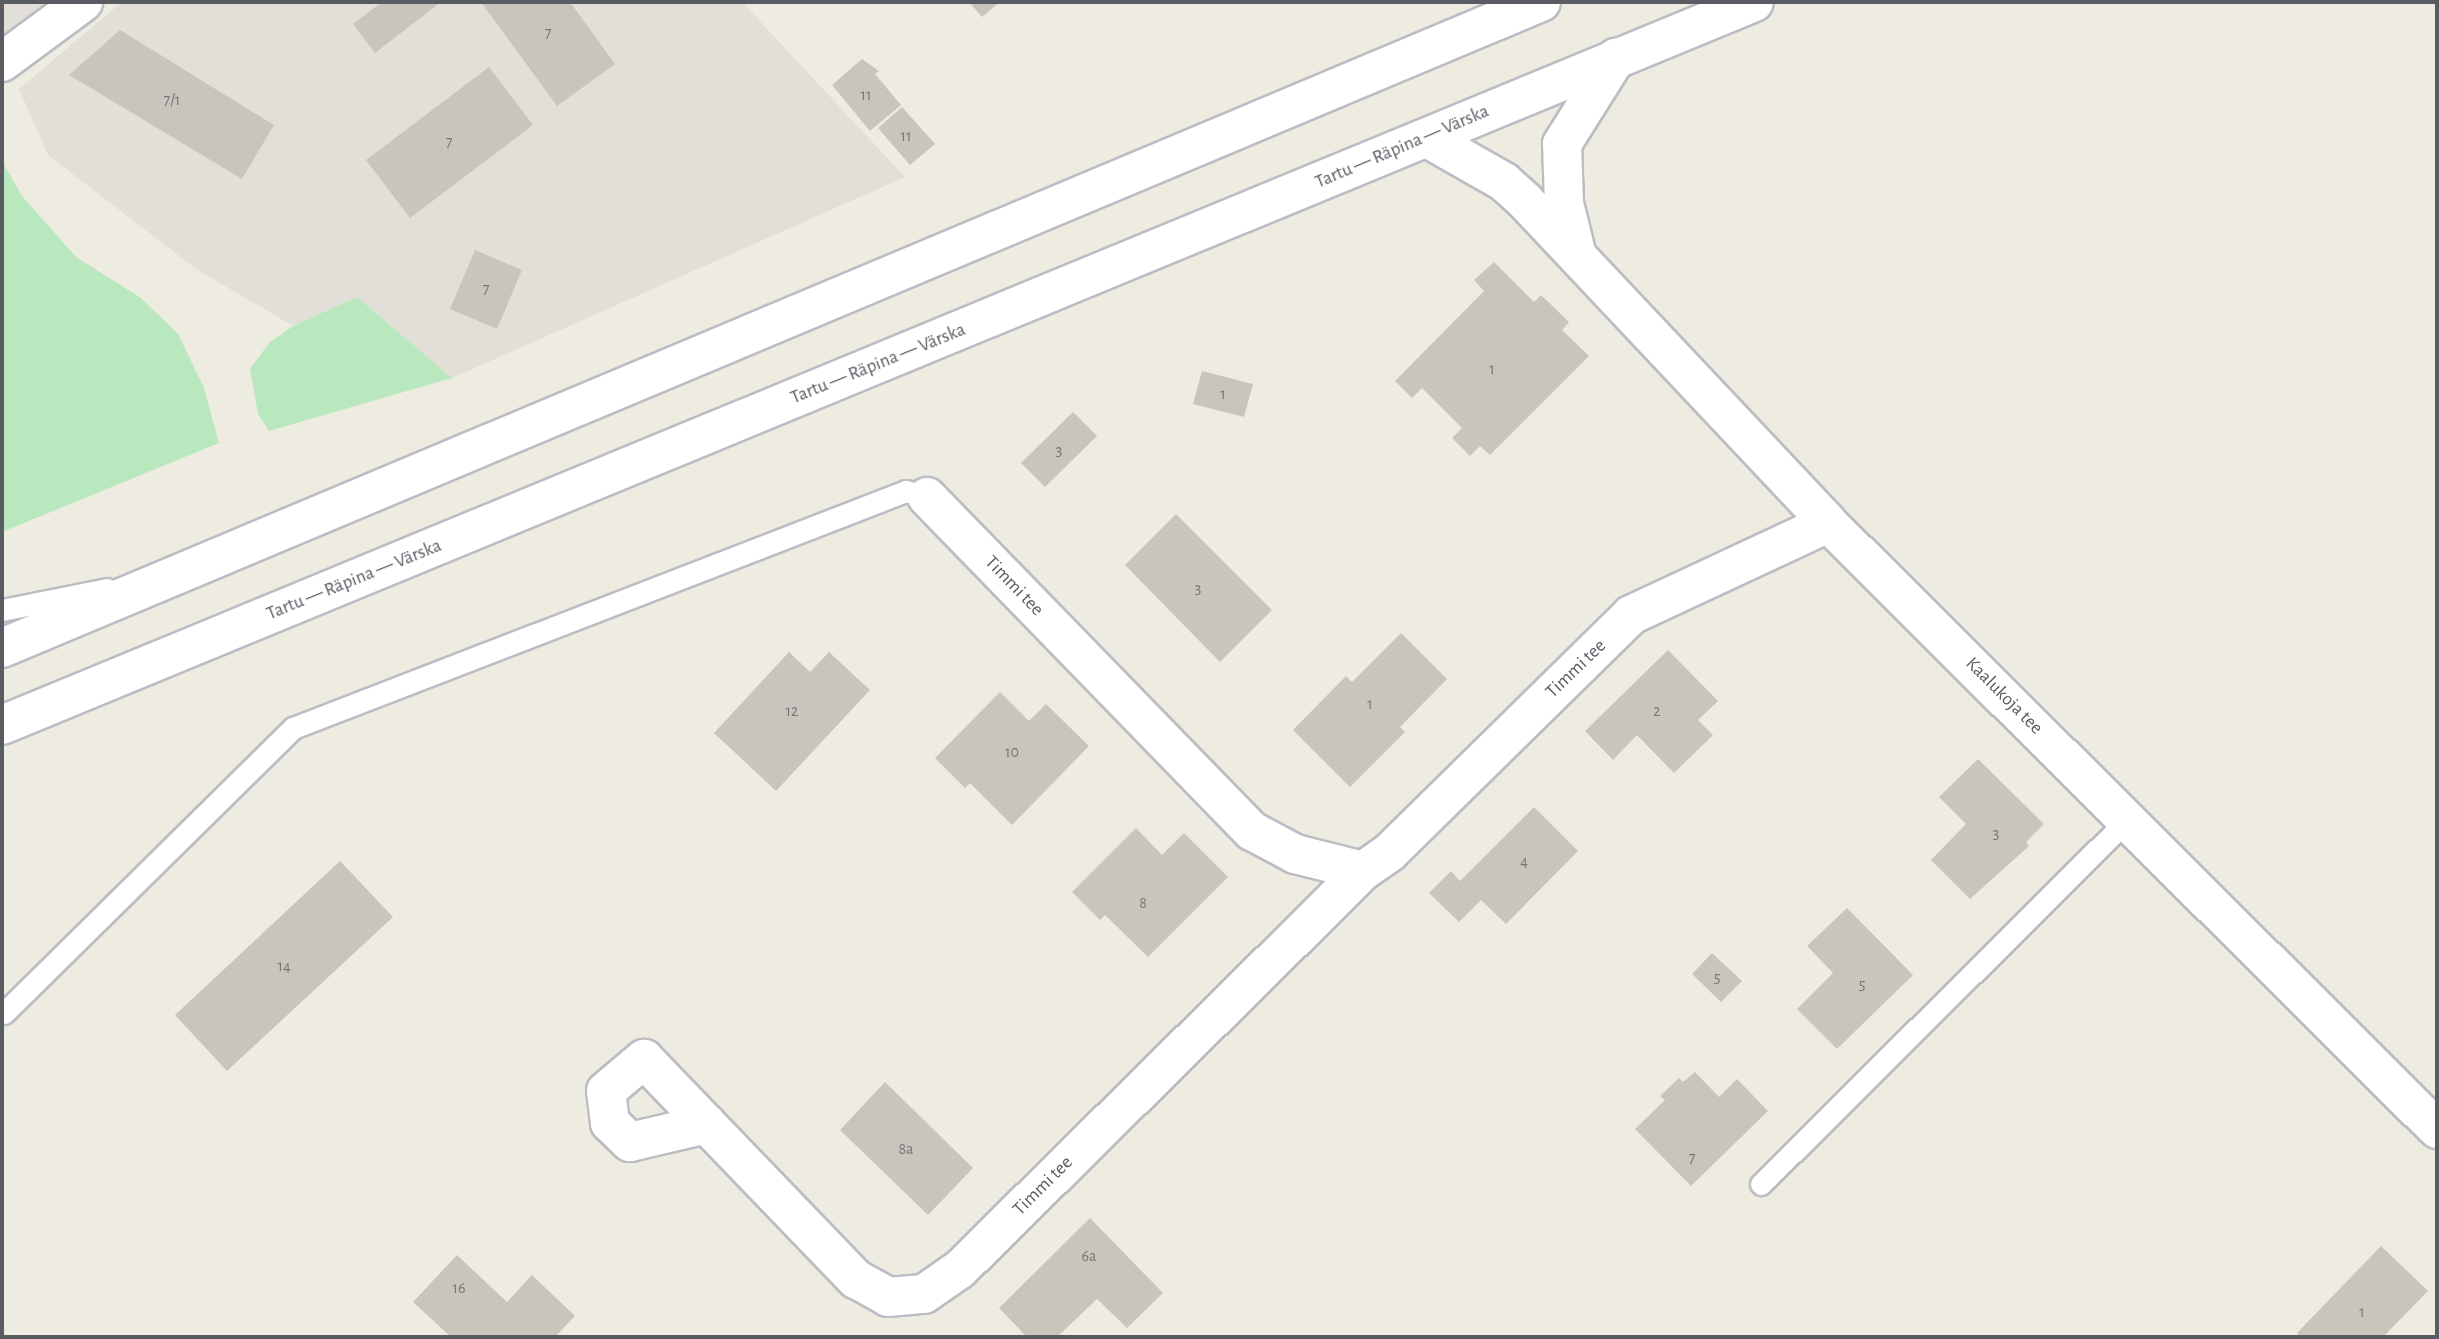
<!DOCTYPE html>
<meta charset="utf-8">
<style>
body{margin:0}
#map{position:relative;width:2439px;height:1339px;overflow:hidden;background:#eeece0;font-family:"Alegreya Sans",sans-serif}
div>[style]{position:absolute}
.industrial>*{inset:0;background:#e1dfd8}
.green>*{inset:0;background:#bae8be}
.building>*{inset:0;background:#c8c5bd}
.roads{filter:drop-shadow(2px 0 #bbbdc3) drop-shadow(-2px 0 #bbbdc3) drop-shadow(0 2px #bbbdc3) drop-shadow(0 -2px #bbbdc3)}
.service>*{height:21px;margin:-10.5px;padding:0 10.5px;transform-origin:10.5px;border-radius:10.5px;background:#fff}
.minor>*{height:38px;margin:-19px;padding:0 19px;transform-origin:19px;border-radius:19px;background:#fff}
.secondary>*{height:38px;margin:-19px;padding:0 19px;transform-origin:19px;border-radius:19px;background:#fff}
span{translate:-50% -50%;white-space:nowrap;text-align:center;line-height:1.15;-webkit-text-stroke:5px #fff;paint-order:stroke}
.number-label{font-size:16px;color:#75767a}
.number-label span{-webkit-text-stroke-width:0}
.street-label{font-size:19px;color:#595c63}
.frame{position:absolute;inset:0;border:4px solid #595c63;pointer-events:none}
</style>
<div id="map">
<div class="industrial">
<i style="clip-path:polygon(2px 2px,46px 2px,2px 37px)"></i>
<i style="clip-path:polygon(122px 2px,742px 2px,905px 177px,452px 378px,357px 297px,293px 326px,196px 269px,48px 155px,19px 89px)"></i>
</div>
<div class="green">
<i style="clip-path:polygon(2px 161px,22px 196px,76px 257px,141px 298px,178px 334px,204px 388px,219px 443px,2px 532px)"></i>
<i style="clip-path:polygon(357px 297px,452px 378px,269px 431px,258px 414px,250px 369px,269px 343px,293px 326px)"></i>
</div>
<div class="building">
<i style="clip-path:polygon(382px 2px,441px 2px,375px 53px,353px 24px)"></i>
<i style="clip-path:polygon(481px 2px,570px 2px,615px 64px,557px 106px)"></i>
<i style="clip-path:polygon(969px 2px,1000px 2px,982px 17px)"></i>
<i style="clip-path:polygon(120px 30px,274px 125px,242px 179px,69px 75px)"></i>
<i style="clip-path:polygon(862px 59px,879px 71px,875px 74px,901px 105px,870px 131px,832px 85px)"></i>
<i style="clip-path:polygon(489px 67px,533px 125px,410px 218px,366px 160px)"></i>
<i style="clip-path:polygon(902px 107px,935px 144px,910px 165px,878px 128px)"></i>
<i style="clip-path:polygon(475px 250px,522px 270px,497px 329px,450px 309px)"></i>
<i style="clip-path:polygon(1494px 262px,1534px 302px,1541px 295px,1569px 322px,1562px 330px,1589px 356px,1490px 455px,1480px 446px,1470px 456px,1452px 438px,1462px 428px,1422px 388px,1412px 398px,1395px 381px,1484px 291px,1474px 280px)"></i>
<i style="clip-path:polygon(1202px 371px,1253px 384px,1244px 417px,1193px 404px)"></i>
<i style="clip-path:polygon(1073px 412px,1097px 436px,1045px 487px,1021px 463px)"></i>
<i style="clip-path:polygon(1176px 514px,1272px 610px,1220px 662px,1125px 565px)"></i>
<i style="clip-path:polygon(1401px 633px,1447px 679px,1400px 727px,1405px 732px,1350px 787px,1293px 730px,1346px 676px,1352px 682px)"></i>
<i style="clip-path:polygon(1668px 650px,1718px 701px,1698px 720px,1713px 735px,1674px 773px,1637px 735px,1613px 760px,1585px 731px)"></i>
<i style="clip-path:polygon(789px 652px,810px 672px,829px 652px,870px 690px,776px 791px,714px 733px)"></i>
<i style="clip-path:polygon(1000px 692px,1029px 721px,1046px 704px,1089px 746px,1012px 825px,970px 783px,965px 788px,935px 758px)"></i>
<i style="clip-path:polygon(1978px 759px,2044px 824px,2026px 842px,2029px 846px,1970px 899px,1931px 860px,1966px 824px,1939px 797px)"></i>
<i style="clip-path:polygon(1534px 807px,1578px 851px,1506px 924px,1481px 900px,1459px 922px,1429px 893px,1451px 871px,1460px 881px)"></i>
<i style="clip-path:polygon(1136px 828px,1162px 855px,1184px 833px,1228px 877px,1148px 957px,1105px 915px,1100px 920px,1072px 892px)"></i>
<i style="clip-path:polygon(340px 861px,393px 917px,227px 1071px,175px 1015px)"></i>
<i style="clip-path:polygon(1847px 908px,1913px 975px,1837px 1049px,1797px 1009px,1833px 973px,1807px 946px)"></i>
<i style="clip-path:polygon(1712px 953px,1742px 981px,1721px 1002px,1692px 974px)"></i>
<i style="clip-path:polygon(1695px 1072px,1719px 1097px,1737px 1079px,1768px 1111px,1691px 1186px,1635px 1129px,1665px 1100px,1660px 1096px,1679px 1078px,1683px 1082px)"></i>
<i style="clip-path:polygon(885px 1082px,973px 1168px,928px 1215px,840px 1130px)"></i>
<i style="clip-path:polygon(1090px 1218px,1163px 1293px,1127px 1328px,1097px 1299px,1057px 1337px,1027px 1337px,999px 1308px)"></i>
<i style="clip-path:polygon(2381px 1246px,2428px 1291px,2383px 1337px,2301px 1337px,2297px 1333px)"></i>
<i style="clip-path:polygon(457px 1255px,507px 1302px,532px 1275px,575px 1316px,555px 1337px,451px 1337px,413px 1302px)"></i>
</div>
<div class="roads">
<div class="service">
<i style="left:2px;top:610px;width:107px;rotate:-11.3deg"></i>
<i style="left:4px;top:1013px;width:406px;rotate:-44.6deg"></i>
<i style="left:293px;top:728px;width:657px;rotate:-21.14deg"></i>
<i style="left:906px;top:491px;width:22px;rotate:16deg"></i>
<i style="left:1761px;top:1184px;width:518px;rotate:-44.84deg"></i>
</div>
<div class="minor">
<i style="left:2px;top:62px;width:101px;rotate:-36.5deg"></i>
<i style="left:1427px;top:138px;width:89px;rotate:29.7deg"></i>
<i style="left:1504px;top:182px;width:28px;rotate:42deg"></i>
<i style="left:1525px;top:201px;width:442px;rotate:46.7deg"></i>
<i style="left:1828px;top:523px;width:859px;rotate:44.86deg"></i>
<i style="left:1576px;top:252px;width:50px;rotate:-103.8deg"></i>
<i style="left:1564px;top:203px;width:59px;rotate:-91.9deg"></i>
<i style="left:1562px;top:144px;width:102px;rotate:-57.9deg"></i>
<i style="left:927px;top:497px;width:466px;rotate:45.8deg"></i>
<i style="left:1252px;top:831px;width:49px;rotate:28.1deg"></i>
<i style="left:1295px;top:854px;width:70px;rotate:14deg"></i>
<i style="left:1363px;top:871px;width:33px;rotate:-35deg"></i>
<i style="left:1390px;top:852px;width:338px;rotate:-44.5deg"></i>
<i style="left:1631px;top:615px;width:217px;rotate:-25deg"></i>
<i style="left:707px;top:1124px;width:79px;rotate:166.8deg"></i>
<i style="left:630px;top:1142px;width:28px;rotate:-136deg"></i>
<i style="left:610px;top:1123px;width:32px;rotate:-97deg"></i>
<i style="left:606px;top:1091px;width:50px;rotate:-40.1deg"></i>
<i style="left:644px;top:1059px;width:306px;rotate:46.1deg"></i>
<i style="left:856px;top:1279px;width:37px;rotate:29deg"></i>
<i style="left:888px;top:1297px;width:36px;rotate:-5deg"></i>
<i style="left:924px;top:1294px;width:44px;rotate:-34.8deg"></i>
<i style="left:960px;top:1269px;width:566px;rotate:-44.64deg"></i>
</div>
<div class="secondary">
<i style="left:2px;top:648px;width:1669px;rotate:-22.77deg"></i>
<i style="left:2px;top:725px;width:1895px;rotate:-22.42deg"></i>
</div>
</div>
<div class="number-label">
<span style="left:548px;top:33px">7</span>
<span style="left:866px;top:95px">11</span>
<span style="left:172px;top:100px">7/1</span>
<span style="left:906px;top:136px">11</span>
<span style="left:449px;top:142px">7</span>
<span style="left:486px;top:289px">7</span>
<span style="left:1492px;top:369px">1</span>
<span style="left:1223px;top:394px">1</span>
<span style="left:1059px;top:450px">3</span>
<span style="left:1198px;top:588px">3</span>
<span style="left:1370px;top:704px">1</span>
<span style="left:792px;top:711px">12</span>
<span style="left:1657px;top:711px">2</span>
<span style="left:1012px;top:752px">10</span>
<span style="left:1996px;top:833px">3</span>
<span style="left:1524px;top:861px">4</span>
<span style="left:1143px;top:903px">8</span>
<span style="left:284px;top:966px">14</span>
<span style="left:1717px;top:977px">5</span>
<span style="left:1862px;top:984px">5</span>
<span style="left:906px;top:1149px">8a</span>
<span style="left:1692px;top:1158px">7</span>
<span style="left:1089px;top:1256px">6a</span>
<span style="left:459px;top:1288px">16</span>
<span style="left:2362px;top:1312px">1</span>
</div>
<div class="street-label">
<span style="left:1402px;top:147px;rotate:-23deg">Tartu — Räpina — Värska</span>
<span style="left:878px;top:364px;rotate:-22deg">Tartu — Räpina — Värska</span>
<span style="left:354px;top:580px;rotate:-22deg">Tartu — Räpina — Värska</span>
<span style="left:1014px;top:586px;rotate:46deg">Timmi tee</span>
<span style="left:1576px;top:669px;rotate:-44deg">Timmi tee</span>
<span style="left:2004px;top:696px;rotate:45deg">Kaalukoja tee</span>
<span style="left:1043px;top:1186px;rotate:-45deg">Timmi tee</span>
</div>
<div class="frame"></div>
</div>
